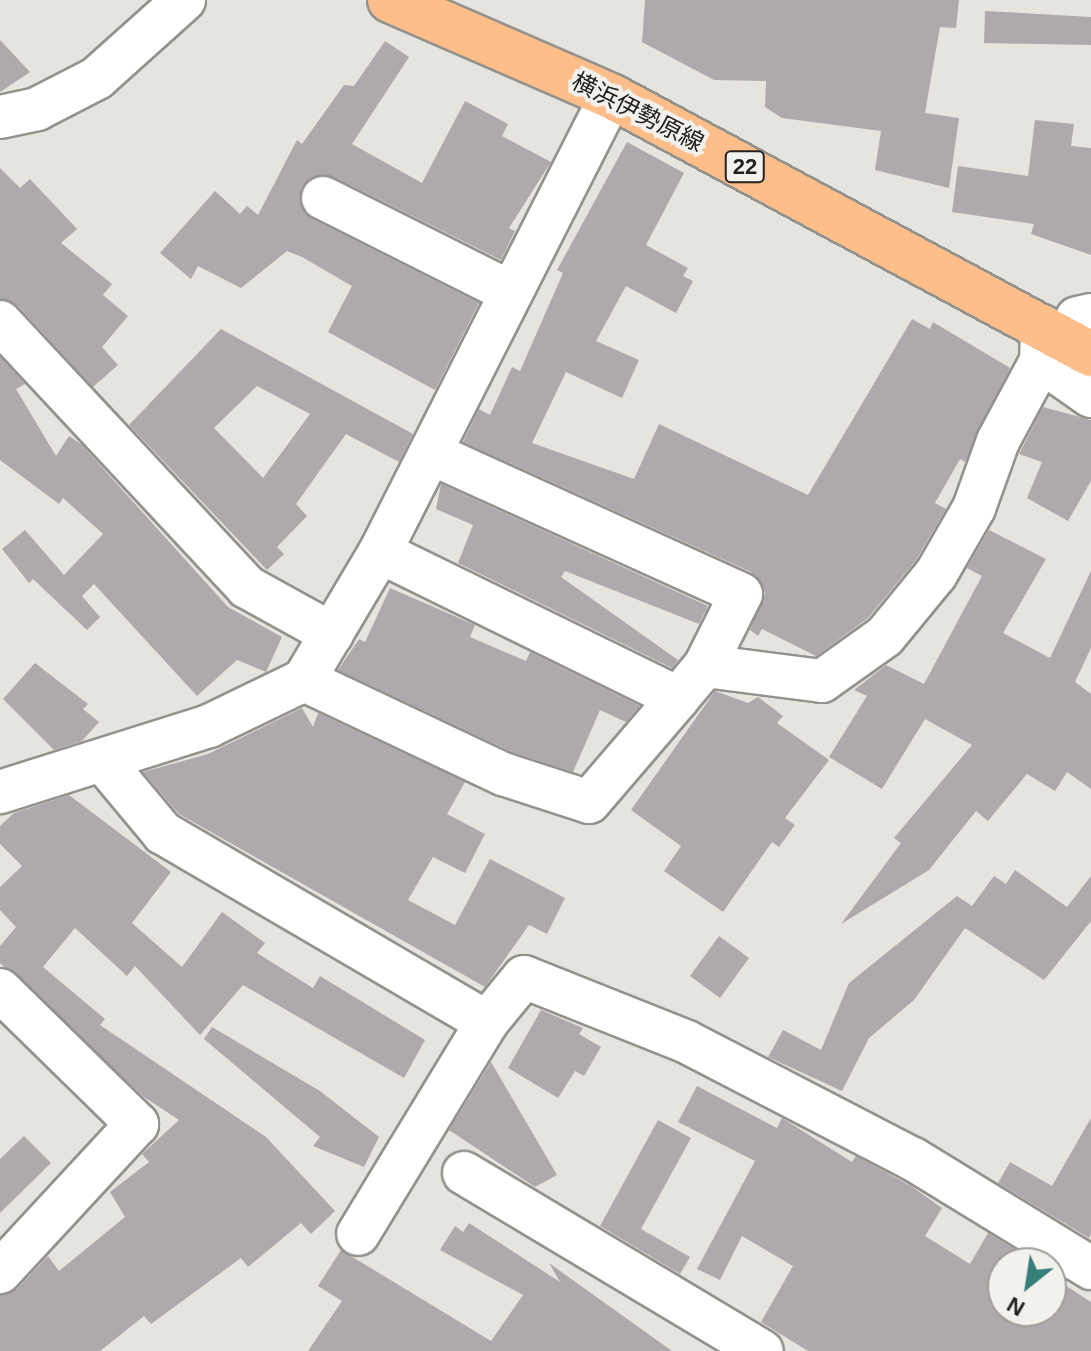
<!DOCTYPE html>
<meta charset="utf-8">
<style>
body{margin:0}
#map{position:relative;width:1091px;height:1351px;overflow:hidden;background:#e6e4df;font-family:Helvetica,"Noto Sans JP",sans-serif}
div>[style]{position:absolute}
.building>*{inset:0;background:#aea9ac}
.roads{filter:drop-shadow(2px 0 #93928d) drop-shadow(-2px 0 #93928d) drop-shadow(0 2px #93928d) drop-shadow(0 -2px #93928d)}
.minor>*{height:42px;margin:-21px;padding:0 21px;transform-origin:21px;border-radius:21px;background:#fff}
.major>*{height:44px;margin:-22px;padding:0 22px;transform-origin:22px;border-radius:22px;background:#febd89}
span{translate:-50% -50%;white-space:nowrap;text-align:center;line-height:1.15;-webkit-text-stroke:8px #f3f1ec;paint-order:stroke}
.shield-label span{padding:2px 6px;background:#f3f1ec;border:2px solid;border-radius:6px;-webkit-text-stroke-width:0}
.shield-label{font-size:22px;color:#22211f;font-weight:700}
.street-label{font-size:24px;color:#22211f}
.north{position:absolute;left:987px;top:1247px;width:80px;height:80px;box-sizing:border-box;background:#f3f1ec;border:2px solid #9f9e9a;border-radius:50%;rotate:210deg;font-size:22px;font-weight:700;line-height:32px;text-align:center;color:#22211f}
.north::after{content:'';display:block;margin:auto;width:28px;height:36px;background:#367e79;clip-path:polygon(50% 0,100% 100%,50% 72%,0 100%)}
</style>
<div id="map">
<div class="building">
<i style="clip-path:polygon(645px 0,959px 0,956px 28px,940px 27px,925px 113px,959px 118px,949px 188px,875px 170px,881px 131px,782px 118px,765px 107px,766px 81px,714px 80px,642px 42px)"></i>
<i style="clip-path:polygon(985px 11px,1091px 17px,1091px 45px,984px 43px)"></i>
<i style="clip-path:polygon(0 40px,30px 72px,0 92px)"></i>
<i style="clip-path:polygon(385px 41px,409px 57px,352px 144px,422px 183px,465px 101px,508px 124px,502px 136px,551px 162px,509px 228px,515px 231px,501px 260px,334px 177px,311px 178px,301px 188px,303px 210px,312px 219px,479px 303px,435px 390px,328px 332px,352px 286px,302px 257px,287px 251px,241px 288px,198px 266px,191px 279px,160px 253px,215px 191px,240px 214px,247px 206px,258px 215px,297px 140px,302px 144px,344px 85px,354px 86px)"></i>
<i style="clip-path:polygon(1035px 120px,1074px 124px,1071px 146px,1091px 148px,1091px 255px,1031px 234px,1034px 224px,952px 212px,958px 166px,1028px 176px)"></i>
<i style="clip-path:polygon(627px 142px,684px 173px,646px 245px,688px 268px,683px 276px,693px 281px,676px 313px,626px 286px,596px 341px,639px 360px,622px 398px,566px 372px,532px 443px,634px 479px,659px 424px,808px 495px,912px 319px,930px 329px,933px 322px,1010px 368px,965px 462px,960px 459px,935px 503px,946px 509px,916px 560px,868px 618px,816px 656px,762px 629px,758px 636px,750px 630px,765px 593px,751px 572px,463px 442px,479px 409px,490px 415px,512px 367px,520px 371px,563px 273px,557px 270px)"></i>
<i style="clip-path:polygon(0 168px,20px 188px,30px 179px,77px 229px,61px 243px,112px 284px,103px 295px,128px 316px,102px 347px,118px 365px,93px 387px,18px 306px,0 299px)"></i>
<i style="clip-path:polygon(evenodd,221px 329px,413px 434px,399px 462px,346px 434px,296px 504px,307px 516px,277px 547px,284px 554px,267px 570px,129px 425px,221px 329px,257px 386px,310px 414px,263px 478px,214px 428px,257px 386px)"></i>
<i style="clip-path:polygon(0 357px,25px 384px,16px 389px,56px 456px,69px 436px,81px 444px,228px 607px,282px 637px,266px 672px,237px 660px,197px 696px,94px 584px,82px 596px,100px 617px,87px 630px,33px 579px,29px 583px,2px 549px,25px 530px,64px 575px,103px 534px,63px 498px,59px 504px,0 460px)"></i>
<i style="clip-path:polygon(1043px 407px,1091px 420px,1091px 481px,1068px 521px,1027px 498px,1042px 462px,1019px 454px)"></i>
<i style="clip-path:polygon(441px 484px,708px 606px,699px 624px,565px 571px,561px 577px,678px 660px,672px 668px,458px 563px,473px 525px,436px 509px)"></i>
<i style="clip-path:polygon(989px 530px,1046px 559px,1003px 633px,1050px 658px,1091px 571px,1091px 648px,1075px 682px,1091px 694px,1091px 789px,1067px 772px,1055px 791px,1027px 774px,988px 821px,976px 811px,929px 870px,841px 924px,901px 843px,894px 838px,972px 745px,925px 719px,882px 789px,829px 757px,867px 696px,854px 690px,886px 665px,924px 684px,982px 576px,967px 568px)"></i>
<i style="clip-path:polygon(390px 588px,475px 625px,470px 637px,526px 661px,530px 652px,640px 706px,626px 722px,600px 710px,573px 772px,512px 752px,338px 670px,359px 639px,365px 642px)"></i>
<i style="clip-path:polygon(35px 663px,88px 704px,83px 709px,99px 722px,82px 741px,54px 750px,3px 699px)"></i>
<i style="clip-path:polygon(715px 691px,748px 703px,758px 697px,783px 716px,777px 723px,829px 760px,785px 818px,795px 825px,779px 847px,772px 842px,723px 912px,664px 871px,681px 846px,631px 810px)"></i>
<i style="clip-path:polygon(302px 708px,313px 727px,318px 713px,465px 782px,447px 814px,485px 834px,465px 873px,433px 857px,408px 900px,455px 925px,490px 859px,565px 898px,547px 934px,529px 925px,485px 987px,179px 814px,143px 772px,208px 754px)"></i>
<i style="clip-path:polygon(69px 795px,171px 872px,132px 923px,182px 967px,222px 912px,265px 943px,257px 953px,313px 988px,320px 976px,425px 1040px,404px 1078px,243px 985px,200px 1035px,135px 966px,127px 976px,75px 928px,43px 967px,105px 1019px,100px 1025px,266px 1137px,335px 1211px,311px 1234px,301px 1223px,248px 1267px,241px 1258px,151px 1324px,144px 1316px,100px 1351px,0 1351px,0 1295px,18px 1288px,48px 1256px,59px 1271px,125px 1217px,110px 1192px,149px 1162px,142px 1154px,179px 1120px,144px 1097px,0 963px,0 946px,16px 927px,0 910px,0 887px,22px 866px,0 844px,0 826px,14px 813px)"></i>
<i style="clip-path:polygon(1015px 870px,1067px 907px,1091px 876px,1091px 921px,1044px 980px,965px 928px,914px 1000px,869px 1038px,842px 1091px,768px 1057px,783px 1030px,821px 1050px,849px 983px,957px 896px,972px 906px,994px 876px,1006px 884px)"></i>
<i style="clip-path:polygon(719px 936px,749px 958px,720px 998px,690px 976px)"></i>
<i style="clip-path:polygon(541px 1010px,583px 1028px,579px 1034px,601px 1047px,584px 1076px,575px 1071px,558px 1098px,508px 1068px)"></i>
<i style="clip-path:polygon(212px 1027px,320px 1091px,379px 1137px,364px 1167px,313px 1146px,320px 1137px,204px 1039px)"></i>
<i style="clip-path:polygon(491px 1062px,557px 1175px,535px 1187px,449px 1130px)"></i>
<i style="clip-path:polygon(697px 1086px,777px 1128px,782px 1118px,852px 1162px,856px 1156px,911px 1186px,942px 1208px,925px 1236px,970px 1264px,988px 1233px,1037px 1263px,1003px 1263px,1003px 1311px,1051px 1311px,1051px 1276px,1091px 1302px,1091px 1351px,808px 1351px,761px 1322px,793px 1266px,742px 1236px,720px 1280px,697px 1269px,755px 1161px,678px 1122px)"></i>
<i style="clip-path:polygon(1091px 1118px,1091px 1234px,1089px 1238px,998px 1183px,1010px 1162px,1052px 1186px)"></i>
<i style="clip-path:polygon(658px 1120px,691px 1138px,641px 1229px,690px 1257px,680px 1274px,600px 1226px)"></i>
<i style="clip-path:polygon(24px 1136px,51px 1163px,0 1213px,0 1159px)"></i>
<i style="clip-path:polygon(469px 1223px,560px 1282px,549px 1263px,672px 1351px,308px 1351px,342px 1301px,318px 1286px,341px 1250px,491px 1341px,523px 1295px,440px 1250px,455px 1226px,463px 1232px)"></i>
</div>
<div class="roads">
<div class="minor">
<i style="left:0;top:117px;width:38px;rotate:-12deg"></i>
<i style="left:37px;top:109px;width:68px;rotate:-27.3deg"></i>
<i style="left:97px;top:78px;width:117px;rotate:-41.9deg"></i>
<i style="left:323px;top:198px;width:209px;rotate:26.7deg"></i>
<i style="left:1077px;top:318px;width:14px;rotate:-12deg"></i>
<i style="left:0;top:322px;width:362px;rotate:47deg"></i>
<i style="left:247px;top:587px;width:97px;rotate:28.9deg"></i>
<i style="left:1041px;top:361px;width:61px;rotate:35deg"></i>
<i style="left:380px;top:552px;width:332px;rotate:26.1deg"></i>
<i style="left:678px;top:698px;width:42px;rotate:-49.8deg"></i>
<i style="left:705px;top:666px;width:80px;rotate:-63.4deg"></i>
<i style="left:741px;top:594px;width:341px;rotate:-155.6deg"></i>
<i style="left:705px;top:666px;width:118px;rotate:7.3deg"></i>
<i style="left:822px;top:681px;width:77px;rotate:-35.5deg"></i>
<i style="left:885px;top:636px;width:80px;rotate:-50.6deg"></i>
<i style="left:936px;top:574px;width:76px;rotate:-60.1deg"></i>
<i style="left:974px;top:508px;width:71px;rotate:-70.3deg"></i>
<i style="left:998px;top:441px;width:91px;rotate:-61.7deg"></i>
<i style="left:1041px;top:361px;width:35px;rotate:-88deg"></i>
<i style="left:304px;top:680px;width:220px;rotate:25.3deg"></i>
<i style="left:503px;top:774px;width:90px;rotate:18deg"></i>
<i style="left:589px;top:802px;width:137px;rotate:-49.4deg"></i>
<i style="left:103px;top:761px;width:94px;rotate:50.2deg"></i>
<i style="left:163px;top:833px;width:375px;rotate:30.3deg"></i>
<i style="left:487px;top:1022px;width:248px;rotate:121.3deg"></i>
<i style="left:0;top:792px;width:219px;rotate:-17.5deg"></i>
<i style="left:209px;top:726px;width:106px;rotate:-25.8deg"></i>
<i style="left:304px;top:680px;width:149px;rotate:-59.3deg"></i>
<i style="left:380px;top:552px;width:511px;rotate:-63.13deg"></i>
<i style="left:0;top:990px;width:192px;rotate:44.4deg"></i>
<i style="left:137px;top:1124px;width:202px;rotate:132.8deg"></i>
<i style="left:487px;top:1022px;width:58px;rotate:-50.6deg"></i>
<i style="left:524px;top:977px;width:175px;rotate:21.7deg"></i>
<i style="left:687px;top:1042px;width:254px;rotate:27.4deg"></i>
<i style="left:913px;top:1159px;width:209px;rotate:31.5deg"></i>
<i style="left:464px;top:1173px;width:347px;rotate:30.9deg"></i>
</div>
<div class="major">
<i style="left:390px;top:0;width:241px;rotate:23.5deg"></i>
<i style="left:611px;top:96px;width:545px;rotate:28.26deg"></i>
</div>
</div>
<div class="shield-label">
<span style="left:745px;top:167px">22</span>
</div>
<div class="street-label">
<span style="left:638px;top:112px;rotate:27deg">横浜伊勢原線</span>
</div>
<div class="north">N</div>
</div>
